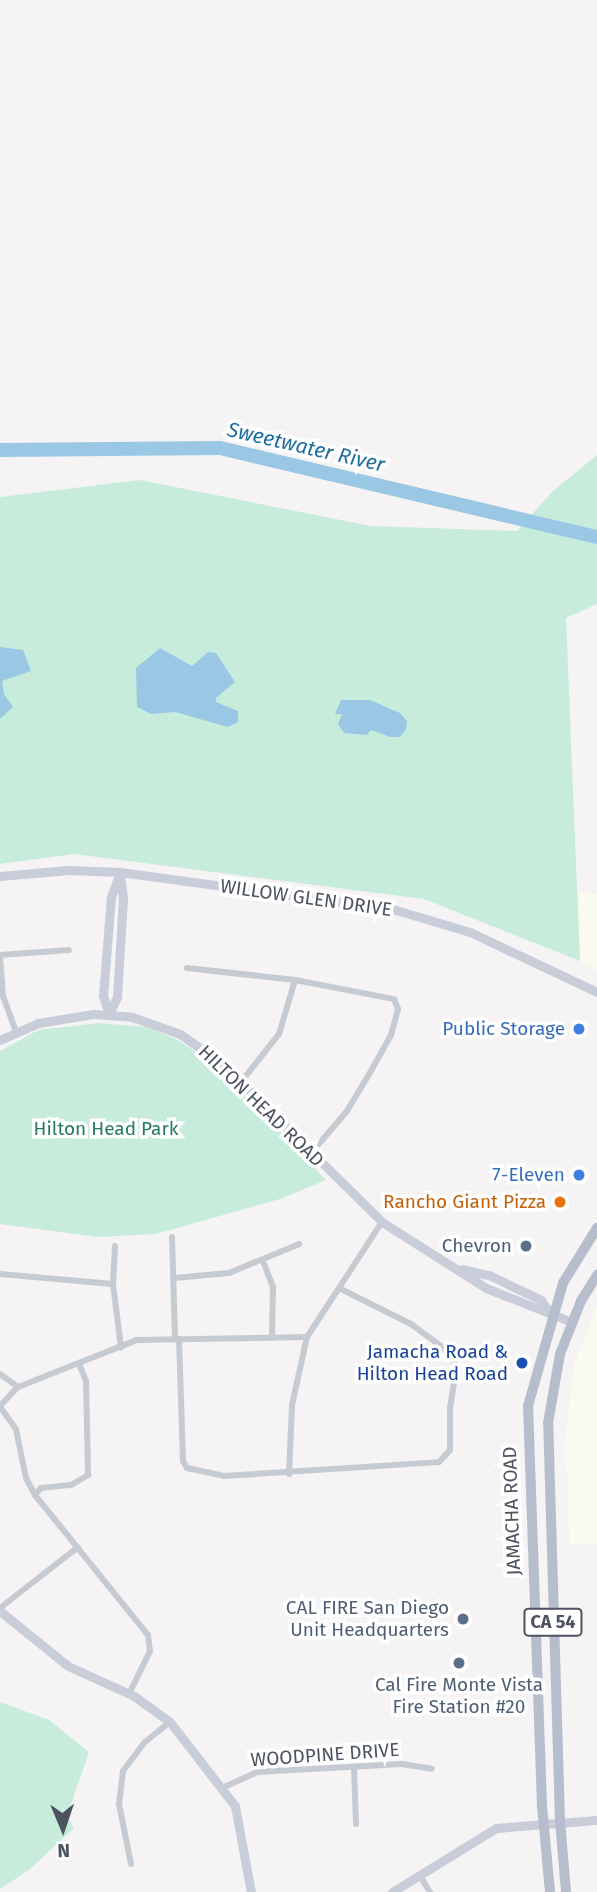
<!DOCTYPE html>
<style>
body{margin:0}
#map{position:relative;width:597px;height:1892px;overflow:hidden;background:#f5f3f3;font-family:"Fira Sans",sans-serif}
div>[style]{position:absolute}
.commercial>*{inset:0;background:#fbfaf0}
.green>*{inset:0;background:#c8ecdc}
.water>*{inset:0;background:#9ac8e4}
.river>*{height:14px;margin:-7px;padding:0 7px;transform-origin:7px;border-radius:7px;background:#9ac8e4}
.street>*{height:6px;margin:-3px;padding:0 3px;transform-origin:3px;border-radius:3px;background:#c6cbd2}
.secondary>*{height:9px;margin:-4.5px;padding:0 4.5px;transform-origin:4.5px;border-radius:4.5px;background:#c8cdd9}
.primary>*{height:10px;margin:-5px;padding:0 5px;transform-origin:5px;border-radius:5px;background:#b6bece}
.dots>*{width:19px;height:19px;translate:-50% -50%;box-sizing:border-box;border:4px solid #fff;border-radius:50%}
span{translate:-50% -50%;white-space:nowrap;text-align:center;line-height:1.15;-webkit-text-stroke:7px #fff;paint-order:stroke}
.shield-label span{padding:2px 5px;background:#fff;border:2px solid;border-radius:5px;-webkit-text-stroke-width:0}
.shield-label{font-size:18px;color:#4c535e;font-weight:700}
.street-label{font-size:19px;color:#4c535e}
.shop-label{font-size:19px;color:#366cbe}
.right{translate:-100% -50%;text-align:right}
.park-label{font-size:19px;color:#237a5d}
.food-label{font-size:19px;color:#c56008}
.service-label{font-size:19px;color:#4e5e75}
.transit-label{font-size:19px;color:#164399}
.water-label{font-size:21px;color:#1e6ea0;font-style:italic}
.north{position:absolute;left:28px;top:1794px;width:70px;height:70px;-webkit-text-stroke:5px #fff;paint-order:stroke;rotate:178deg;font-size:19px;font-weight:700;line-height:28px;text-align:center;color:#4c535e}
.north::after{content:'';display:block;margin:auto;width:24px;height:32px;background:#4c535e;clip-path:polygon(50% 0,100% 100%,50% 72%,0 100%)}
</style>
<div id="map">
<div class="commercial">
<i style="clip-path:polygon(579px 893px,597px 894px,597px 970px,580px 961px)"></i>
<i style="clip-path:polygon(597px 1306px,597px 1543px,569px 1545px,568px 1475px,563px 1459px,574px 1365px)"></i>
</div>
<div class="green">
<i style="clip-path:polygon(597px 455px,597px 604px,566px 618px,580px 961px,424px 899px,74px 854px,0 864px,0 497px,140px 480px,371px 526px,517px 531px,553px 491px)"></i>
<i style="clip-path:polygon(99px 1023px,146px 1027px,176px 1039px,216px 1065px,326px 1180px,280px 1199px,156px 1234px,98px 1237px,0 1224px,0 1051px,38px 1030px)"></i>
<i style="clip-path:polygon(0 1702px,49px 1720px,89px 1752px,67px 1816px,74px 1828px,29px 1870px,0 1889px)"></i>
</div>
<div class="water">
<i style="clip-path:polygon(0 647px,23px 650px,31px 671px,2px 681px,4px 694px,13px 707px,0 719px)"></i>
<i style="clip-path:polygon(160px 648px,192px 666px,208px 652px,216px 653px,235px 682px,216px 698px,216px 702px,238px 711px,238px 722px,228px 727px,175px 712px,151px 714px,137px 707px,136px 668px)"></i>
<i style="clip-path:polygon(341px 700px,370px 700px,400px 713px,407px 721px,406px 729px,400px 737px,390px 737px,371px 730px,367px 735px,344px 733px,338px 724px,342px 714px,335px 714px)"></i>
</div>
<div class="river">
<i style="left:0;top:450px;width:220px;rotate:-0.5deg"></i>
<i style="left:220px;top:448px;width:387px;rotate:13.3deg"></i>
</div>
<div class="street">
<i style="left:0;top:955px;width:41px;rotate:85.8deg"></i>
<i style="left:3px;top:996px;width:37px;rotate:70deg"></i>
<i style="left:0;top:955px;width:69px;rotate:-4.1deg"></i>
<i style="left:187px;top:968px;width:109px;rotate:6.3deg"></i>
<i style="left:295px;top:980px;width:101px;rotate:10.9deg"></i>
<i style="left:394px;top:999px;width:11px;rotate:68deg"></i>
<i style="left:398px;top:1009px;width:27px;rotate:105deg"></i>
<i style="left:391px;top:1035px;width:41px;rotate:119.1deg"></i>
<i style="left:371px;top:1071px;width:47px;rotate:121deg"></i>
<i style="left:347px;top:1111px;width:55px;rotate:130.6deg"></i>
<i style="left:241px;top:1082px;width:61px;rotate:-51.6deg"></i>
<i style="left:279px;top:1034px;width:56px;rotate:-73.5deg"></i>
<i style="left:172px;top:1237px;width:102px;rotate:88.3deg"></i>
<i style="left:115px;top:1246px;width:38px;rotate:93deg"></i>
<i style="left:113px;top:1284px;width:64px;rotate:82.8deg"></i>
<i style="left:263px;top:1261px;width:28px;rotate:69deg"></i>
<i style="left:273px;top:1287px;width:51px;rotate:91.1deg"></i>
<i style="left:0;top:1274px;width:113px;rotate:5.1deg"></i>
<i style="left:174px;top:1278px;width:55px;rotate:-5.2deg"></i>
<i style="left:229px;top:1273px;width:76px;rotate:-22.5deg"></i>
<i style="left:179px;top:1339px;width:122px;rotate:88.1deg"></i>
<i style="left:183px;top:1461px;width:8px;rotate:60deg"></i>
<i style="left:187px;top:1468px;width:38px;rotate:12deg"></i>
<i style="left:224px;top:1476px;width:215px;rotate:-3.7deg"></i>
<i style="left:439px;top:1462px;width:16px;rotate:-47deg"></i>
<i style="left:450px;top:1450px;width:42px;rotate:-90deg"></i>
<i style="left:450px;top:1408px;width:37px;rotate:-81deg"></i>
<i style="left:456px;top:1371px;width:16px;rotate:-101deg"></i>
<i style="left:453px;top:1355px;width:52px;rotate:-143.6deg"></i>
<i style="left:411px;top:1324px;width:78px;rotate:-153.4deg"></i>
<i style="left:0;top:1374px;width:22px;rotate:36deg"></i>
<i style="left:18px;top:1387px;width:128px;rotate:-21.6deg"></i>
<i style="left:137px;top:1340px;width:170px;rotate:-1deg"></i>
<i style="left:0;top:1406px;width:26px;rotate:-47deg"></i>
<i style="left:0;top:1407px;width:27px;rotate:54deg"></i>
<i style="left:16px;top:1429px;width:50px;rotate:78.5deg"></i>
<i style="left:26px;top:1478px;width:19px;rotate:62deg"></i>
<i style="left:35px;top:1495px;width:180px;rotate:51.1deg"></i>
<i style="left:148px;top:1635px;width:16px;rotate:83deg"></i>
<i style="left:150px;top:1651px;width:48px;rotate:116deg"></i>
<i style="left:289px;top:1474px;width:69px;rotate:-87.5deg"></i>
<i style="left:292px;top:1405px;width:70px;rotate:-77.6deg"></i>
<i style="left:307px;top:1337px;width:137px;rotate:-56.9deg"></i>
<i style="left:35px;top:1495px;width:9px;rotate:-49deg"></i>
<i style="left:41px;top:1488px;width:30px;rotate:-6deg"></i>
<i style="left:71px;top:1485px;width:20px;rotate:-30deg"></i>
<i style="left:88px;top:1475px;width:94px;rotate:-91.2deg"></i>
<i style="left:86px;top:1381px;width:18px;rotate:-112deg"></i>
<i style="left:0;top:1608px;width:99px;rotate:-38deg"></i>
<i style="left:354px;top:1767px;width:57px;rotate:88deg"></i>
<i style="left:224px;top:1787px;width:36px;rotate:-24deg"></i>
<i style="left:257px;top:1772px;width:145px;rotate:-3.2deg"></i>
<i style="left:402px;top:1764px;width:30px;rotate:9deg"></i>
<i style="left:131px;top:1864px;width:61px;rotate:-101.3deg"></i>
<i style="left:119px;top:1804px;width:33px;rotate:-83deg"></i>
<i style="left:123px;top:1771px;width:36px;rotate:-53deg"></i>
<i style="left:145px;top:1742px;width:32px;rotate:-39deg"></i>
<i style="left:420px;top:1876px;width:19px;rotate:58deg"></i>
</div>
<div class="secondary">
<i style="left:0;top:876px;width:69px;rotate:-5deg"></i>
<i style="left:69px;top:870px;width:51px;rotate:2.2deg"></i>
<i style="left:120px;top:872px;width:279px;rotate:7.8deg"></i>
<i style="left:396px;top:910px;width:77px;rotate:16.6deg"></i>
<i style="left:470px;top:932px;width:140px;rotate:25.3deg"></i>
<i style="left:109px;top:1014px;width:19px;rotate:-108deg"></i>
<i style="left:103px;top:996px;width:99px;rotate:-85.4deg"></i>
<i style="left:111px;top:897px;width:27px;rotate:-70deg"></i>
<i style="left:109px;top:1014px;width:19px;rotate:-65deg"></i>
<i style="left:117px;top:997px;width:99px;rotate:-86.5deg"></i>
<i style="left:123px;top:898px;width:24px;rotate:-97deg"></i>
<i style="left:0;top:1040px;width:42px;rotate:-24.1deg"></i>
<i style="left:38px;top:1023px;width:56px;rotate:-9.3deg"></i>
<i style="left:93px;top:1014px;width:39px;rotate:4deg"></i>
<i style="left:132px;top:1017px;width:51px;rotate:19.5deg"></i>
<i style="left:180px;top:1034px;width:49px;rotate:35deg"></i>
<i style="left:220px;top:1062px;width:228px;rotate:44.6deg"></i>
<i style="left:382px;top:1222px;width:123px;rotate:32.4deg"></i>
<i style="left:486px;top:1288px;width:92px;rotate:21.6deg"></i>
<i style="left:462px;top:1269px;width:28px;rotate:13deg"></i>
<i style="left:489px;top:1275px;width:58px;rotate:25.7deg"></i>
<i style="left:541px;top:1300px;width:18px;rotate:56deg"></i>
<i style="left:0;top:1611px;width:87px;rotate:39deg"></i>
<i style="left:68px;top:1666px;width:72px;rotate:24.4deg"></i>
<i style="left:134px;top:1696px;width:44px;rotate:35.8deg"></i>
<i style="left:170px;top:1722px;width:106px;rotate:52.3deg"></i>
<i style="left:235px;top:1806px;width:87px;rotate:79.5deg"></i>
<i style="left:392px;top:1892px;width:122px;rotate:-31.6deg"></i>
<i style="left:496px;top:1828px;width:101px;rotate:-4.5deg"></i>
</div>
<div class="primary">
<i style="left:550px;top:1892px;width:86px;rotate:-95.3deg"></i>
<i style="left:542px;top:1806px;width:400px;rotate:-92deg"></i>
<i style="left:528px;top:1406px;width:128px;rotate:-74.1deg"></i>
<i style="left:563px;top:1283px;width:65px;rotate:-58.3deg"></i>
<i style="left:566px;top:1892px;width:71px;rotate:-94.8deg"></i>
<i style="left:560px;top:1821px;width:398px;rotate:-91.7deg"></i>
<i style="left:548px;top:1423px;width:70px;rotate:-80.1deg"></i>
<i style="left:560px;top:1354px;width:57px;rotate:-68.4deg"></i>
<i style="left:581px;top:1301px;width:31px;rotate:-58deg"></i>
</div>
<div class="dots">
<i style="left:579px;top:1029px;background:#3f7fe0"></i>
<i style="left:579px;top:1175px;background:#3f7fe0"></i>
<i style="left:560px;top:1202px;background:#e8710a"></i>
<i style="left:526px;top:1246px;background:#5c6f8a"></i>
<i style="left:522px;top:1363px;background:#1a4fb4"></i>
<i style="left:463px;top:1619px;background:#5c6f8a"></i>
<i style="left:459px;top:1663px;background:#5c6f8a"></i>
</div>
<div class="shield-label">
<span style="left:553px;top:1622px">CA 54</span>
</div>
<div class="street-label">
<span style="left:306px;top:898px;rotate:8deg">WILLOW GLEN DRIVE</span>
<span style="left:261px;top:1106px;rotate:44deg">HILTON HEAD ROAD</span>
<span style="left:512px;top:1511px;rotate:-92deg">JAMACHA ROAD</span>
<span style="left:325px;top:1755px;rotate:-4deg">WOODPINE DRIVE</span>
</div>
<div class="shop-label">
<span class="right" style="left:565px;top:1029px">Public Storage</span>
<span class="right" style="left:565px;top:1175px">7-Eleven</span>
</div>
<div class="park-label">
<span style="left:106px;top:1129px">Hilton Head Park</span>
</div>
<div class="food-label">
<span class="right" style="left:546px;top:1202px">Rancho Giant Pizza</span>
</div>
<div class="service-label">
<span class="right" style="left:512px;top:1246px">Chevron</span>
<span class="right" style="left:449px;top:1619px">CAL FIRE San Diego<br>Unit Headquarters</span>
<span style="left:459px;top:1696px">Cal Fire Monte Vista<br>Fire Station #20</span>
</div>
<div class="transit-label">
<span class="right" style="left:508px;top:1363px">Jamacha Road &amp;<br>Hilton Head Road</span>
</div>
<div class="water-label">
<span style="left:306px;top:447px;rotate:13deg">Sweetwater River</span>
</div>
<div class="north">N</div>
</div>
